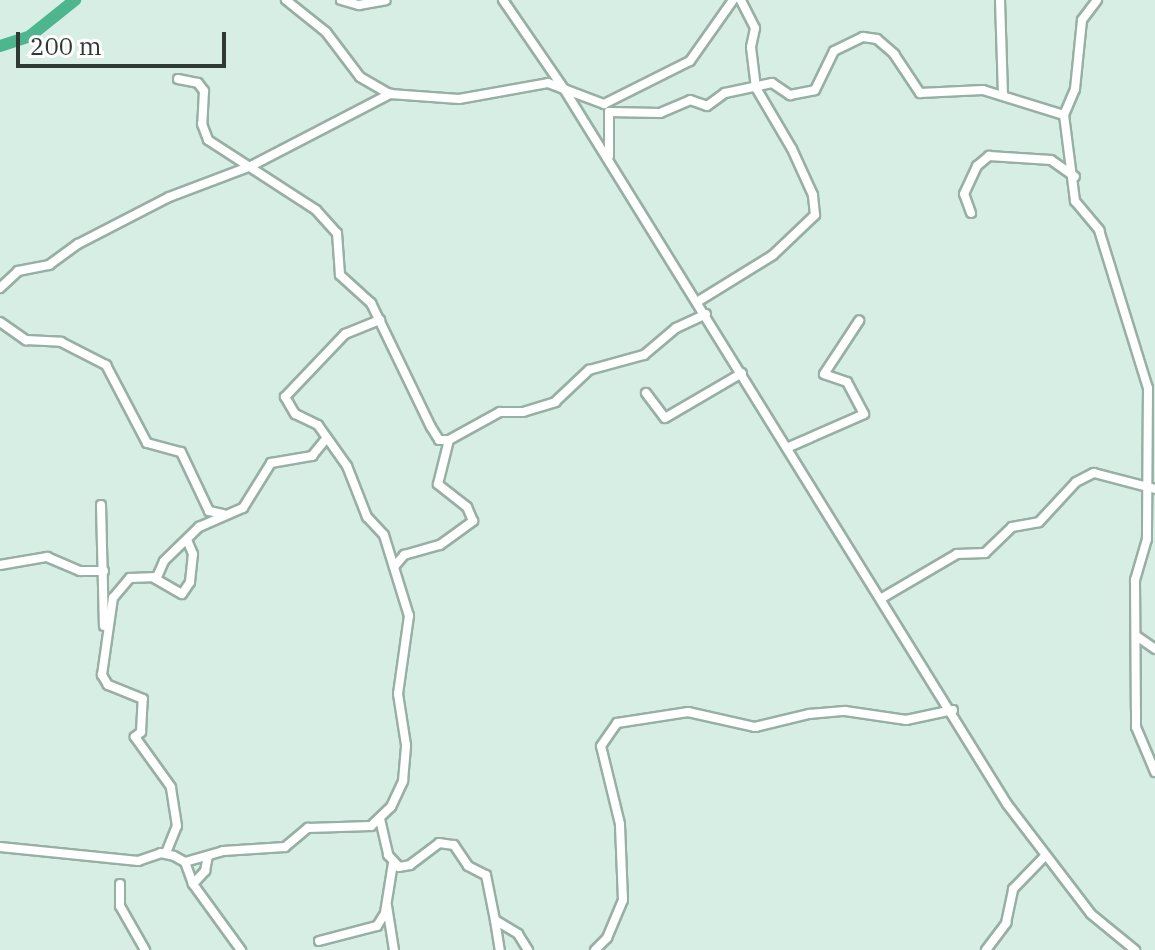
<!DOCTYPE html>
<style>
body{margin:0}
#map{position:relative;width:1155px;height:950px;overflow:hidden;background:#d6eee3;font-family:"IBM Plex Serif",serif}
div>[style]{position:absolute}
.river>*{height:12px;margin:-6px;padding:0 6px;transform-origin:6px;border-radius:6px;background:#4db68f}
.roads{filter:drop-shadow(2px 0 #98afa4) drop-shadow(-2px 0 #98afa4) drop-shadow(0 2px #98afa4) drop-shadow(0 -2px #98afa4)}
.minor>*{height:8px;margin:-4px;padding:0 4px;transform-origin:4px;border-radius:4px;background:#fff}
span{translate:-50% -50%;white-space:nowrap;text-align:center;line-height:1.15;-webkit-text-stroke:7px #fff;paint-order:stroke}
.scale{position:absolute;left:16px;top:32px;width:210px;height:36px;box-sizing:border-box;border:4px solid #2f3934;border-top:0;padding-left:10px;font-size:24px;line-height:28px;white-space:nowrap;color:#2f3934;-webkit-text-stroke:6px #fff;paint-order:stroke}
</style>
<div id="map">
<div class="river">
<i style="left:0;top:46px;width:32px;rotate:-18deg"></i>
<i style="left:30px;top:36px;width:58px;rotate:-38.7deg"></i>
</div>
<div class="roads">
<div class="minor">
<i style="left:286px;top:0;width:51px;rotate:38.7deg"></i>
<i style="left:326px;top:32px;width:56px;rotate:52.9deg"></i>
<i style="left:360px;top:77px;width:34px;rotate:30deg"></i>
<i style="left:390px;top:94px;width:69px;rotate:4.1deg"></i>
<i style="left:459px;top:99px;width:90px;rotate:-10.2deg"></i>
<i style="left:548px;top:83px;width:17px;rotate:21deg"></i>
<i style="left:564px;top:89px;width:841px;rotate:58.22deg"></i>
<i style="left:1007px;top:804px;width:138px;rotate:52.6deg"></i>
<i style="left:1091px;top:914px;width:57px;rotate:39.3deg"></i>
<i style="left:341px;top:0;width:19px;rotate:16deg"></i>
<i style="left:359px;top:5px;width:27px;rotate:-10deg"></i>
<i style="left:503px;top:0;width:108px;rotate:55.6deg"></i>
<i style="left:564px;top:89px;width:43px;rotate:20.6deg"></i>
<i style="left:604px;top:104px;width:96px;rotate:-26.6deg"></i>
<i style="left:690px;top:61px;width:75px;rotate:-54.8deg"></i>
<i style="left:1000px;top:0;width:94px;rotate:88.2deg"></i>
<i style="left:178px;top:79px;width:20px;rotate:11deg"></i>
<i style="left:198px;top:83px;width:10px;rotate:53deg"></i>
<i style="left:204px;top:91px;width:33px;rotate:93deg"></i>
<i style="left:202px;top:124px;width:17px;rotate:69deg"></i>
<i style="left:208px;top:140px;width:129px;rotate:32.9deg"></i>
<i style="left:316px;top:210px;width:31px;rotate:48deg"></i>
<i style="left:337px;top:233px;width:42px;rotate:85.9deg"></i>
<i style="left:340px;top:275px;width:42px;rotate:42.1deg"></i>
<i style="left:371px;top:303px;width:138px;rotate:64.2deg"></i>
<i style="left:431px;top:427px;width:15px;rotate:58deg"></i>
<i style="left:439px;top:440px;width:10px"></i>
<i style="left:1064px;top:115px;width:28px;rotate:-67deg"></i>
<i style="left:1075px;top:89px;width:69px;rotate:-84.2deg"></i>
<i style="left:1082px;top:20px;width:25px;rotate:-53deg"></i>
<i style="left:609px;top:156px;width:44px;rotate:-90deg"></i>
<i style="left:609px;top:112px;width:51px;rotate:1.1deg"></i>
<i style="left:660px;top:113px;width:33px;rotate:-23deg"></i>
<i style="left:690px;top:100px;width:18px;rotate:19deg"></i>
<i style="left:707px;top:106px;width:22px;rotate:-36deg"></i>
<i style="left:725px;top:93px;width:48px;rotate:-12deg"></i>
<i style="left:772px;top:83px;width:22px;rotate:34deg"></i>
<i style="left:790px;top:95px;width:25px;rotate:-11deg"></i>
<i style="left:815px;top:90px;width:43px;rotate:-64deg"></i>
<i style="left:834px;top:51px;width:32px;rotate:-26deg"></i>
<i style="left:863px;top:37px;width:14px;rotate:8deg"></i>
<i style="left:877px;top:39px;width:23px;rotate:41deg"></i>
<i style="left:894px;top:54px;width:47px;rotate:56.3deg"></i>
<i style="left:920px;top:93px;width:63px;rotate:-2.7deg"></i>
<i style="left:983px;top:90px;width:85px;rotate:17.2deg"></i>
<i style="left:1064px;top:115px;width:87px;rotate:82.7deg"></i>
<i style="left:1075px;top:201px;width:38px;rotate:50deg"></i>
<i style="left:1099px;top:230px;width:165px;rotate:72.8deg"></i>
<i style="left:1148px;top:388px;width:151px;rotate:90.4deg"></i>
<i style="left:1147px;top:539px;width:43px;rotate:106.3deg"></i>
<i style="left:1135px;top:580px;width:130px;rotate:89.6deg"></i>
<i style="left:1136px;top:710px;width:17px;rotate:90deg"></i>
<i style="left:1136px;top:727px;width:49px;rotate:67.1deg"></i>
<i style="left:971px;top:213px;width:20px;rotate:-110deg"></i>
<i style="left:964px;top:194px;width:31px;rotate:-65deg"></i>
<i style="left:977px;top:166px;width:16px;rotate:-40deg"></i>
<i style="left:989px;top:156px;width:62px;rotate:3.7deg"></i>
<i style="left:1051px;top:160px;width:29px;rotate:35deg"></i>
<i style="left:0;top:288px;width:25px;rotate:-43deg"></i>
<i style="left:18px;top:271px;width:32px;rotate:-11deg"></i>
<i style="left:49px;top:265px;width:36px;rotate:-36deg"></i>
<i style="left:78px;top:244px;width:102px;rotate:-27.3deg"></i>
<i style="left:169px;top:197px;width:88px;rotate:-20.7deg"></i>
<i style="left:251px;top:166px;width:157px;rotate:-27.4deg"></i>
<i style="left:697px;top:302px;width:89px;rotate:-31.7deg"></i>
<i style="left:773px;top:255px;width:58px;rotate:-43.6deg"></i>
<i style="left:815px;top:215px;width:20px;rotate:-96deg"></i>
<i style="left:813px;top:195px;width:51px;rotate:-114.5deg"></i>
<i style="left:792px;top:149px;width:71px;rotate:-120.5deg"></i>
<i style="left:756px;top:88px;width:41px;rotate:-97deg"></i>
<i style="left:751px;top:47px;width:19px;rotate:-78deg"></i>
<i style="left:755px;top:28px;width:31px;rotate:-117deg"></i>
<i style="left:0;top:322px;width:32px;rotate:35deg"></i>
<i style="left:26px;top:340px;width:35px;rotate:3deg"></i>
<i style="left:61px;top:342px;width:51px;rotate:27.1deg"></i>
<i style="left:106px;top:365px;width:88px;rotate:62.3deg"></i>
<i style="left:147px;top:443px;width:35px;rotate:15deg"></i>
<i style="left:181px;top:452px;width:65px;rotate:64.6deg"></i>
<i style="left:209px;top:511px;width:14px;rotate:12deg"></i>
<i style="left:646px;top:393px;width:31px;rotate:53deg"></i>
<i style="left:665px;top:418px;width:89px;rotate:-30.3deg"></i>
<i style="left:789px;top:447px;width:82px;rotate:-23.7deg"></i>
<i style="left:864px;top:414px;width:36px;rotate:-118deg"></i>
<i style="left:847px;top:382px;width:24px;rotate:-161deg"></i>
<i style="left:824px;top:374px;width:64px;rotate:-56.6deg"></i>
<i style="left:101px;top:505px;width:121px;rotate:88.6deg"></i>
<i style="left:0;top:565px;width:48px;rotate:-9.7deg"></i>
<i style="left:47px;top:557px;width:36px;rotate:23deg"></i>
<i style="left:80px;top:571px;width:24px"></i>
<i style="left:394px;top:567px;width:16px;rotate:-50deg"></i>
<i style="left:404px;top:555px;width:37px;rotate:-16deg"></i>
<i style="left:440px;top:545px;width:41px;rotate:-36deg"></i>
<i style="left:473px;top:521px;width:15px;rotate:-113deg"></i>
<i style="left:467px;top:507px;width:37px;rotate:-142deg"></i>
<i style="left:438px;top:484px;width:45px;rotate:-76deg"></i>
<i style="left:449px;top:440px;width:58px;rotate:-28.8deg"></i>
<i style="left:500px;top:412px;width:23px"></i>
<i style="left:523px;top:412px;width:34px;rotate:-17deg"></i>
<i style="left:555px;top:402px;width:47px;rotate:-43.3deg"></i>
<i style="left:589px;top:370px;width:57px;rotate:-15.3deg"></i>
<i style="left:644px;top:355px;width:42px;rotate:-40.2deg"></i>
<i style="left:676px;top:328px;width:33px;rotate:-25deg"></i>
<i style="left:154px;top:578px;width:32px;rotate:30deg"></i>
<i style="left:182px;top:594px;width:14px;rotate:-56deg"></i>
<i style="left:190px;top:582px;width:28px;rotate:-84deg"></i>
<i style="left:193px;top:554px;width:15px;rotate:-113deg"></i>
<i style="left:882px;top:598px;width:87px;rotate:-30.4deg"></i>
<i style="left:957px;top:554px;width:28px;rotate:-2deg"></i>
<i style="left:985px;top:553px;width:37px;rotate:-44deg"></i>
<i style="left:1012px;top:527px;width:27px;rotate:-10deg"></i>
<i style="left:1039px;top:522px;width:54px;rotate:-47.2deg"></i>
<i style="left:1076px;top:482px;width:20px;rotate:-27deg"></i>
<i style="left:1094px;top:473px;width:63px;rotate:14.7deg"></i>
<i style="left:1138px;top:637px;width:21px;rotate:35deg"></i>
<i style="left:380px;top:819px;width:37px;rotate:77deg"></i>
<i style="left:388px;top:855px;width:16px;rotate:47deg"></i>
<i style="left:399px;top:867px;width:11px;rotate:-10deg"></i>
<i style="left:410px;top:865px;width:36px;rotate:-37deg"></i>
<i style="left:439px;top:843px;width:15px;rotate:8deg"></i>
<i style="left:454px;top:845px;width:25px;rotate:56deg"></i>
<i style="left:468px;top:866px;width:20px;rotate:27deg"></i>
<i style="left:486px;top:875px;width:46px;rotate:78.7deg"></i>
<i style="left:495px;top:920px;width:27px;rotate:31deg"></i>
<i style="left:518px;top:934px;width:19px;rotate:58deg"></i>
<i style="left:0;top:847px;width:139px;rotate:5.8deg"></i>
<i style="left:138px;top:861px;width:24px;rotate:-19deg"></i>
<i style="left:161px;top:853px;width:13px;rotate:13deg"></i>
<i style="left:174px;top:856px;width:13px;rotate:29deg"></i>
<i style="left:185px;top:862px;width:23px;rotate:70deg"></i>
<i style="left:193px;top:884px;width:82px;rotate:54deg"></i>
<i style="left:166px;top:853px;width:29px;rotate:-68deg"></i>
<i style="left:177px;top:826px;width:39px;rotate:-99deg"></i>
<i style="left:171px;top:787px;width:62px;rotate:-125.8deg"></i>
<i style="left:135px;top:737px;width:8px;rotate:-40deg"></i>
<i style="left:141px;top:732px;width:33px;rotate:-87deg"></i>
<i style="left:143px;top:699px;width:38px;rotate:-158deg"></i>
<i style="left:108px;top:685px;width:12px;rotate:-121deg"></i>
<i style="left:102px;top:675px;width:78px;rotate:-81.9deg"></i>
<i style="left:113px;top:598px;width:26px;rotate:-50deg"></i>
<i style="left:130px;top:578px;width:27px;rotate:-2deg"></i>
<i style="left:157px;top:577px;width:17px;rotate:-66deg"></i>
<i style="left:164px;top:561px;width:49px;rotate:-44.2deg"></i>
<i style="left:199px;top:527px;width:48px;rotate:-23.4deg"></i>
<i style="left:243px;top:508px;width:53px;rotate:-58.1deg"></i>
<i style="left:271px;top:463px;width:42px;rotate:-9.7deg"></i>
<i style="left:312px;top:456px;width:21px;rotate:-51deg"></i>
<i style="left:185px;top:862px;width:40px;rotate:-16deg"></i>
<i style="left:223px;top:851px;width:62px;rotate:-3.7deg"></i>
<i style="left:285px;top:847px;width:30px;rotate:-40deg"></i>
<i style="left:308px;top:828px;width:63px;rotate:-1.8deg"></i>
<i style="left:371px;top:826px;width:28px;rotate:-44deg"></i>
<i style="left:391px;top:807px;width:29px;rotate:-65deg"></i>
<i style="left:403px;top:781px;width:36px;rotate:-85deg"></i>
<i style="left:406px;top:745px;width:52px;rotate:-98.9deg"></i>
<i style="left:398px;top:694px;width:79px;rotate:-82deg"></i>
<i style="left:409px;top:616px;width:85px;rotate:-107.2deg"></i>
<i style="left:384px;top:535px;width:25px;rotate:-133deg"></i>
<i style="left:367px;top:517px;width:55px;rotate:-111.4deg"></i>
<i style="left:347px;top:466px;width:50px;rotate:-125.3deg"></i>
<i style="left:318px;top:425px;width:25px;rotate:-154deg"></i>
<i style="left:295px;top:414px;width:20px;rotate:-120deg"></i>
<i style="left:285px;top:397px;width:87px;rotate:-46.4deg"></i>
<i style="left:345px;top:334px;width:38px;rotate:-22deg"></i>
<i style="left:120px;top:884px;width:22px;rotate:90deg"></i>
<i style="left:120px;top:906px;width:51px;rotate:60.4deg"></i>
<i style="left:193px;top:884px;width:18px;rotate:-47deg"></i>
<i style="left:205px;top:871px;width:15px;rotate:-79deg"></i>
<i style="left:387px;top:906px;width:45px;rotate:81deg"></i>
<i style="left:495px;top:920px;width:30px;rotate:81deg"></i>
<i style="left:319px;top:941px;width:60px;rotate:-14.5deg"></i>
<i style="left:377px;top:926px;width:15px;rotate:-58deg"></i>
<i style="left:385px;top:913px;width:51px;rotate:-80.9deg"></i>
<i style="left:595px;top:950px;width:17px;rotate:-45deg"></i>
<i style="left:607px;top:938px;width:41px;rotate:-67.2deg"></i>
<i style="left:623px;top:900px;width:76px;rotate:-92.3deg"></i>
<i style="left:620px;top:824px;width:80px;rotate:-103.7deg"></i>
<i style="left:601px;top:746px;width:28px;rotate:-55deg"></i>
<i style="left:617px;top:723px;width:72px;rotate:-8.8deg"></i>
<i style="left:688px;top:712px;width:69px;rotate:12.6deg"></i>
<i style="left:755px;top:727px;width:56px;rotate:-13.5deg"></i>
<i style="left:809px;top:714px;width:36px;rotate:-5deg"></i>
<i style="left:845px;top:711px;width:62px;rotate:8.4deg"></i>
<i style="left:906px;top:720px;width:48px;rotate:-12deg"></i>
<i style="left:986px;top:950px;width:34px;rotate:-53deg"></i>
<i style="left:1006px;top:923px;width:35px;rotate:-78deg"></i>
<i style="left:1013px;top:889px;width:45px;rotate:-45.9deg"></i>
</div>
</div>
<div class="scale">200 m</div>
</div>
